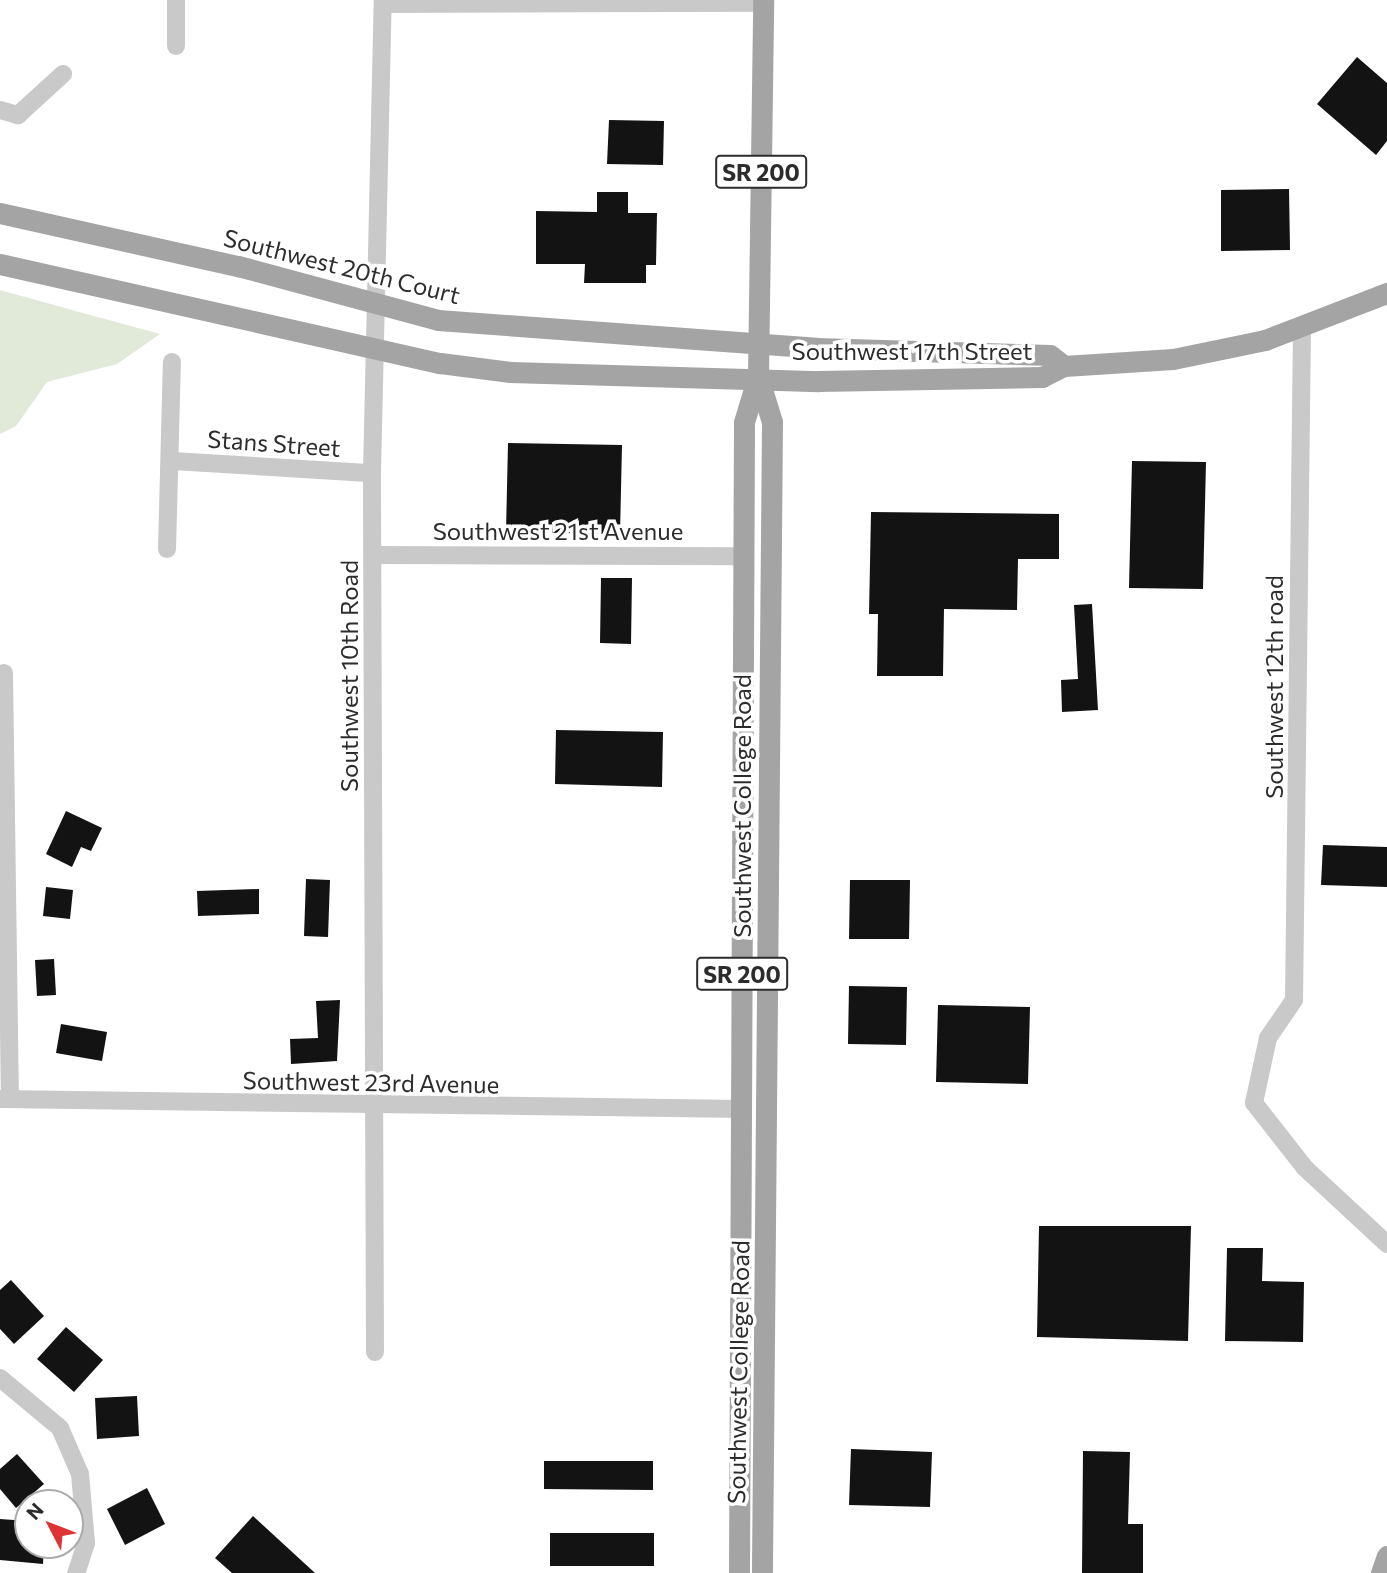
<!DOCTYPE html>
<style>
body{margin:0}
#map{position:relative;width:1387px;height:1573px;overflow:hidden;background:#fff;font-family:Commissioner,sans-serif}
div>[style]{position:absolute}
.green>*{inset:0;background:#e1e9d9}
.building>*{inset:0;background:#131313}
.minor>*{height:18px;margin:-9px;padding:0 9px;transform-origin:9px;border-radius:9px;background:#c9c9c9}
.major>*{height:21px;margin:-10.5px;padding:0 10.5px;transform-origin:10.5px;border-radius:10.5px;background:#a4a4a4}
span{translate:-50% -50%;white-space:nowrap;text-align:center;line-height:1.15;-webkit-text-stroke:7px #fff;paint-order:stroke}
.shield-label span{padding:2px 5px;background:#fff;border:2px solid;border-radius:5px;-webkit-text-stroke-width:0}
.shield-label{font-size:23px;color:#2c2c2c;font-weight:700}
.street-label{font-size:24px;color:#2c2c2c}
.north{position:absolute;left:14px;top:1489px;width:70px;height:70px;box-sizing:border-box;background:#fff;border:2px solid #ababab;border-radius:50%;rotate:312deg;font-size:19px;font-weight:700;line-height:28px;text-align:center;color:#2c2c2c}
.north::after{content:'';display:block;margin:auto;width:24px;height:32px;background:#df3234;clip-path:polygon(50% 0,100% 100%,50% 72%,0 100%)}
</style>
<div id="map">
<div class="green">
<i style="clip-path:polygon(0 290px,90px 315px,160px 334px,117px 364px,47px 382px,16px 426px,0 434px)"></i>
</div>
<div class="building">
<i style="clip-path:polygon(1357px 57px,1387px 83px,1387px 141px,1376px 155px,1317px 104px)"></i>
<i style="clip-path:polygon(609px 120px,664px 121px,663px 165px,607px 164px)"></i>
<i style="clip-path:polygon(1289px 189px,1290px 250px,1221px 251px,1221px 190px)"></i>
<i style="clip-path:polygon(597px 192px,628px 192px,628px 213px,657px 213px,656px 265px,646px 265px,646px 283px,584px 283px,585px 264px,536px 264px,536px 211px,597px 212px)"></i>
<i style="clip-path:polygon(508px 443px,622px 445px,620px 534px,506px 532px)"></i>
<i style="clip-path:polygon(1132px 461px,1206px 462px,1203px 589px,1129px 588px)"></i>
<i style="clip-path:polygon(871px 512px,1059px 514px,1059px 559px,1018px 559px,1017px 610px,944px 609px,943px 676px,877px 676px,878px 614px,869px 614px)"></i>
<i style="clip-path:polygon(601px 578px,632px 578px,631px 644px,600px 643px)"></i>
<i style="clip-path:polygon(1092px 604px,1098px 710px,1062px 712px,1061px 680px,1078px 679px,1074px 605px)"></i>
<i style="clip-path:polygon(556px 730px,663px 732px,662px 787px,555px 784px)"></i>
<i style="clip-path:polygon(66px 811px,102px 828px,91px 851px,81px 847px,72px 867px,46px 854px)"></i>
<i style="clip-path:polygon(1323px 845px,1387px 847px,1387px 887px,1321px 885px)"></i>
<i style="clip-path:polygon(306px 879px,330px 880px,328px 937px,304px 936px)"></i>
<i style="clip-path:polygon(850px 880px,910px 880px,909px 939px,849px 939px)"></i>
<i style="clip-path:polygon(46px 887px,73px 890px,70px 919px,43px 916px)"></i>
<i style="clip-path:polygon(259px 889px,259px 914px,198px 916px,197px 891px)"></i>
<i style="clip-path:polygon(54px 959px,56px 995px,37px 996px,35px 960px)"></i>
<i style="clip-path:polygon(849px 986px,907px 987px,906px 1045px,848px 1044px)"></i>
<i style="clip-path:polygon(340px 1000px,337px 1061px,291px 1064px,290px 1039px,318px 1038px,316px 1001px)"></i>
<i style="clip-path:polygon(938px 1005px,1030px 1007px,1028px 1084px,936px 1082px)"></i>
<i style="clip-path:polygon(61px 1024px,107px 1032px,102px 1061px,56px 1053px)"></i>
<i style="clip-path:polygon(1039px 1226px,1191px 1226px,1188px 1341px,1037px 1337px)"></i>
<i style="clip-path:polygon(1227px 1248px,1263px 1248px,1262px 1281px,1304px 1282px,1303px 1342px,1225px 1341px)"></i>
<i style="clip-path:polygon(11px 1280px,44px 1316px,14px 1344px,0 1329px,0 1290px)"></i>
<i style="clip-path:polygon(66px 1327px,103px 1360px,74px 1392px,37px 1359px)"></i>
<i style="clip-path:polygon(137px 1396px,139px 1436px,97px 1439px,95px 1398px)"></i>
<i style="clip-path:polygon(851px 1449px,932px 1452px,930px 1507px,849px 1505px)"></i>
<i style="clip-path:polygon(1083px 1451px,1130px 1452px,1128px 1524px,1143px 1524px,1143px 1573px,1082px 1573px)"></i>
<i style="clip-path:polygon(17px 1454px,44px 1484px,16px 1508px,0 1489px,0 1469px)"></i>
<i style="clip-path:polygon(544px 1461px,653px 1461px,653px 1490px,544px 1489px)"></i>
<i style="clip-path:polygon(147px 1488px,165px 1524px,125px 1545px,107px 1509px)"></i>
<i style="clip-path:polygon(253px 1516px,315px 1573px,232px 1573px,215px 1558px)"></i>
<i style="clip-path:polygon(0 1519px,28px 1521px,28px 1545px,44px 1545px,43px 1564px,0 1560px)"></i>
<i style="clip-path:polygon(550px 1533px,654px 1533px,654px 1566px,550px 1566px)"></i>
</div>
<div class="minor">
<i style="left:383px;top:4px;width:380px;rotate:-0.2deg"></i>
<i style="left:176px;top:46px;width:46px;rotate:-90deg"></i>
<i style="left:0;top:110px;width:19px;rotate:16deg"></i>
<i style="left:18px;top:115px;width:61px;rotate:-42.3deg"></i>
<i style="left:1302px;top:328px;width:672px;rotate:90.68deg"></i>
<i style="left:1294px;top:1000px;width:46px;rotate:124.4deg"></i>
<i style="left:1268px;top:1038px;width:66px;rotate:102.2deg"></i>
<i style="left:1254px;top:1103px;width:83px;rotate:51.9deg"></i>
<i style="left:1305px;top:1168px;width:112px;rotate:42.8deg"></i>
<i style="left:173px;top:461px;width:199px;rotate:3.5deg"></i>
<i style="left:167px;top:549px;width:187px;rotate:-88.5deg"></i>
<i style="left:373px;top:555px;width:370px;rotate:0.2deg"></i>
<i style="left:4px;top:673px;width:426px;rotate:89.2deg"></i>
<i style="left:0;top:1099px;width:742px;rotate:0.77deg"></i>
<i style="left:375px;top:1352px;width:879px;rotate:-90.2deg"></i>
<i style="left:372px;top:473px;width:473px;rotate:-88.7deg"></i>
<i style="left:0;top:1378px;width:78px;rotate:39.8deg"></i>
<i style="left:60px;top:1428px;width:50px;rotate:66.5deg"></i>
<i style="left:80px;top:1474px;width:69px;rotate:85deg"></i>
<i style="left:86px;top:1543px;width:32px;rotate:108deg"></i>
</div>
<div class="major">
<i style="left:0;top:213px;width:244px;rotate:12.6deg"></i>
<i style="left:238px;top:266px;width:207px;rotate:15.1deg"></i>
<i style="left:438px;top:320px;width:379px;rotate:4.2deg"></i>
<i style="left:816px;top:348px;width:234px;rotate:1.7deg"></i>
<i style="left:1050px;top:355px;width:18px;rotate:38deg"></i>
<i style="left:0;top:264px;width:451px;rotate:12.7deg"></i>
<i style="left:440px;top:363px;width:71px;rotate:7.3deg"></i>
<i style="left:510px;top:372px;width:309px;rotate:1.7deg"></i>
<i style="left:819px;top:381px;width:223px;rotate:-1deg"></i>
<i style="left:1042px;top:377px;width:25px;rotate:-27deg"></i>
<i style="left:1064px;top:366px;width:109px;rotate:-3.7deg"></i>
<i style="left:1173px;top:359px;width:94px;rotate:-11.7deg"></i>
<i style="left:1265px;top:340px;width:131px;rotate:-21.1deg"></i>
<i style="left:758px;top:376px;width:48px;rotate:73.1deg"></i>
<i style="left:772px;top:422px;width:1151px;rotate:90.5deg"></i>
<i style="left:739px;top:1573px;width:1151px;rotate:-89.75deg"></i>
<i style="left:744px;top:422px;width:48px;rotate:-73.1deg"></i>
<i style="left:758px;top:376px;width:376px;rotate:-89.2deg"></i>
<i style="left:1381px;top:1573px;width:18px;rotate:-71deg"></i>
</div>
<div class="shield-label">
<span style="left:761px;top:172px">SR 200</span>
<span style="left:742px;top:974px">SR 200</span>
</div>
<div class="street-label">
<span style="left:342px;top:266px;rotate:14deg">Southwest 20th Court</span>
<span style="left:912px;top:351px">Southwest 17th Street</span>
<span style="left:274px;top:443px;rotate:4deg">Stans Street</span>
<span style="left:558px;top:531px">Southwest 21st Avenue</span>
<span style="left:349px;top:676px;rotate:-90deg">Southwest 10th Road</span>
<span style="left:1274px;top:687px;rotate:-90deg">Southwest 12th road</span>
<span style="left:742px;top:806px;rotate:-90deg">Southwest College Road</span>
<span style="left:371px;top:1082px;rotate:1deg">Southwest 23rd Avenue</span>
<span style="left:738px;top:1372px;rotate:-89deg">Southwest College Road</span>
</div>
<div class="north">N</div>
</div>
